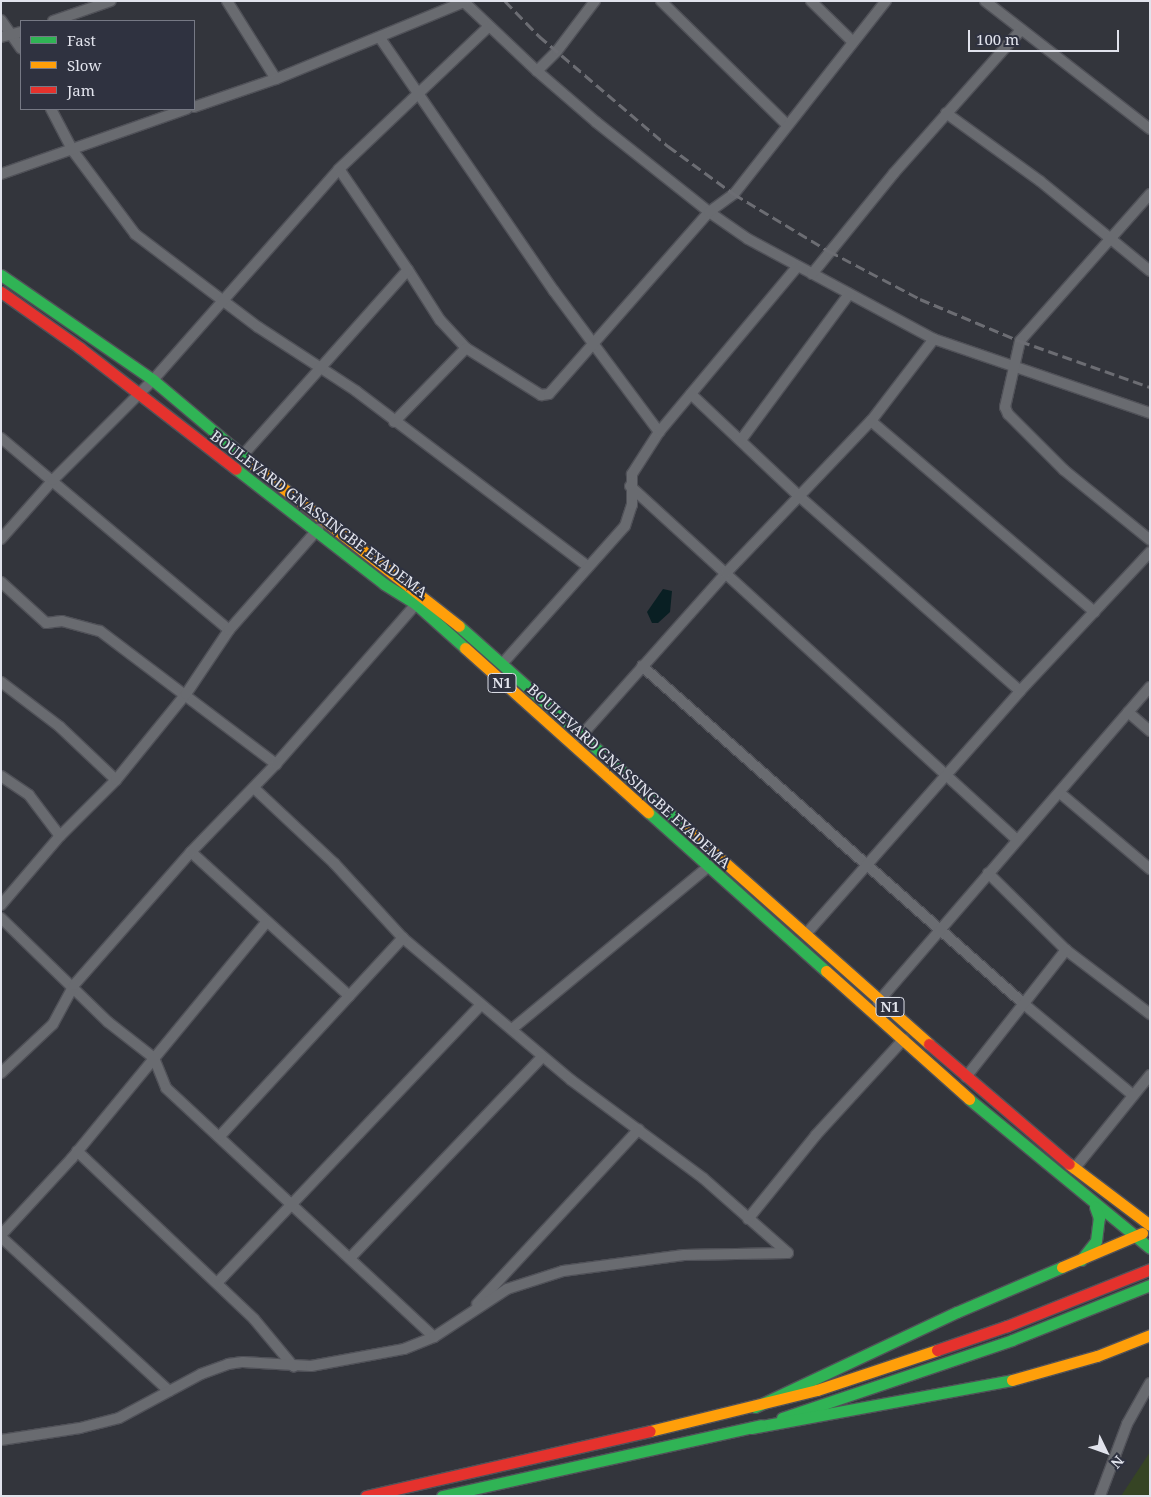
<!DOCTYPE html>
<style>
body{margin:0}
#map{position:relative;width:1151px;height:1497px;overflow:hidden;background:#33353c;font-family:"Noto Serif",serif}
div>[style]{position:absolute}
.green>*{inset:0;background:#364424}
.water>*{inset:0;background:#091f23}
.roads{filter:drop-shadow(1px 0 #505158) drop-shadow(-1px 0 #505158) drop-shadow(0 1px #505158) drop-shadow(0 -1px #505158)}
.street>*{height:10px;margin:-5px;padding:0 5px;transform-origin:5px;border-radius:5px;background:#696b70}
.fast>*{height:11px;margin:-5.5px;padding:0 5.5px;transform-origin:5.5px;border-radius:5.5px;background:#30b455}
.slow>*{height:11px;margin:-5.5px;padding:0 5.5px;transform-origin:5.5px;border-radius:5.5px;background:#ff9f0a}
.jam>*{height:11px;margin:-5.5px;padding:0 5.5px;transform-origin:5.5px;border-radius:5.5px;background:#e5322d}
.rail>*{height:3px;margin-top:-1.5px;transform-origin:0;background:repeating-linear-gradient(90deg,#6c6d73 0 10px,transparent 0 15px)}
span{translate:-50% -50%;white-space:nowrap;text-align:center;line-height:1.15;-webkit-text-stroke:4px #2f3240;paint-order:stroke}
.shield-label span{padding:1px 4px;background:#2f3240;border:1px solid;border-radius:4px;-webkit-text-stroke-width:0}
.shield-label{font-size:14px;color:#e1e3ec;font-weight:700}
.street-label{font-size:15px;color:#e1e3ec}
.frame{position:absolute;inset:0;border:2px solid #e1e3ec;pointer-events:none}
.legend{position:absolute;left:20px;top:20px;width:175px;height:90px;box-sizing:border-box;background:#2f3240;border:1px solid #767985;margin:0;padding:6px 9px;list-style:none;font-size:15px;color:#e1e3ec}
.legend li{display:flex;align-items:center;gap:10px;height:25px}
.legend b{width:25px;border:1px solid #767985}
.north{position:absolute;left:1081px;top:1427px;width:50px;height:50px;-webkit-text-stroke:4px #2f3240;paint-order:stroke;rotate:132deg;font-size:14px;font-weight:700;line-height:20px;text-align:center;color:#e1e3ec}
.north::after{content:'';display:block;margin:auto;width:18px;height:22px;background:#e1e3ec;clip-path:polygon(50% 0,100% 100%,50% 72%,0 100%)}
.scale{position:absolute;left:968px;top:30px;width:151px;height:22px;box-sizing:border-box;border:2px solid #e1e3ec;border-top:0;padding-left:6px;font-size:15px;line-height:18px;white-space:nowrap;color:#e1e3ec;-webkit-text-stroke:4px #2f3240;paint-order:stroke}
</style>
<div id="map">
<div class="green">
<i style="clip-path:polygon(1150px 1452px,1150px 1496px,1121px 1496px)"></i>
</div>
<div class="water">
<i style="clip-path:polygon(663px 589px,672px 591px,670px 612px,658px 623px,652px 623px,647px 612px)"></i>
</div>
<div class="roads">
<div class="street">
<i style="left:227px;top:1px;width:92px;rotate:57.9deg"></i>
<i style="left:463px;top:1px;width:102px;rotate:43.4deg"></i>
<i style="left:537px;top:71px;width:78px;rotate:40.8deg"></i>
<i style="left:596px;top:122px;width:144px;rotate:38.5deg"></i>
<i style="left:709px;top:212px;width:47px;rotate:34.7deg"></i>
<i style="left:748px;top:239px;width:211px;rotate:28.3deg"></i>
<i style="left:934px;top:339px;width:228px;rotate:18.9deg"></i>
<i style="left:661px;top:1px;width:175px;rotate:44.5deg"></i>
<i style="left:811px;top:1px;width:57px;rotate:44.3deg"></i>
<i style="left:985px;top:1px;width:209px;rotate:37.8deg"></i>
<i style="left:1px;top:20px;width:35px;rotate:55deg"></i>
<i style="left:53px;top:21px;width:61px;rotate:-19deg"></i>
<i style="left:1px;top:37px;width:21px;rotate:-14deg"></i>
<i style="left:380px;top:38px;width:307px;rotate:55.5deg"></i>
<i style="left:554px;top:291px;width:176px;rotate:53.3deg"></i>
<i style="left:537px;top:71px;width:28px;rotate:-45deg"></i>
<i style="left:557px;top:51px;width:63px;rotate:-52.8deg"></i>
<i style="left:194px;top:107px;width:87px;rotate:-18.9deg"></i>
<i style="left:276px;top:79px;width:203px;rotate:-22.3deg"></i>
<i style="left:51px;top:109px;width:47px;rotate:62.4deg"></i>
<i style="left:73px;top:151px;width:104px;rotate:53.2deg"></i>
<i style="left:135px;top:234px;width:154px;rotate:37.1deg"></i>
<i style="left:258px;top:327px;width:117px;rotate:33.1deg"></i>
<i style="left:356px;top:391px;width:290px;rotate:37.1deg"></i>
<i style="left:946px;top:113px;width:116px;rotate:35.9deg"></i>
<i style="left:1040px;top:181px;width:142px;rotate:39.3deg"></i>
<i style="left:1px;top:174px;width:197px;rotate:-19.3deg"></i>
<i style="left:1150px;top:194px;width:196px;rotate:131.5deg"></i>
<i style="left:1020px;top:341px;width:68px;rotate:102.8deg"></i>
<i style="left:1005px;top:407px;width:8px;rotate:67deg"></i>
<i style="left:1008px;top:414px;width:79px;rotate:45deg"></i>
<i style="left:1064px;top:470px;width:111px;rotate:39.1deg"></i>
<i style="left:408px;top:270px;width:59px;rotate:57.4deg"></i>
<i style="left:440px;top:320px;width:38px;rotate:47deg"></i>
<i style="left:466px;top:348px;width:89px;rotate:32.1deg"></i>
<i style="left:541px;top:395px;width:8px;rotate:-7deg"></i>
<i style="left:549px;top:394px;width:242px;rotate:-48.7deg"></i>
<i style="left:709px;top:212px;width:31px;rotate:-36deg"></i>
<i style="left:734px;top:194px;width:246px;rotate:-51.8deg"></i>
<i style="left:812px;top:274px;width:130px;rotate:-50.9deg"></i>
<i style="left:894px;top:173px;width:190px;rotate:-48.4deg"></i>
<i style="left:691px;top:394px;width:150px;rotate:43.4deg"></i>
<i style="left:800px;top:497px;width:293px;rotate:41.4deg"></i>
<i style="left:871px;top:421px;width:294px;rotate:40.5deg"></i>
<i style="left:394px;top:422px;width:103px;rotate:-45.8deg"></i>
<i style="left:1px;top:438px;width:298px;rotate:40.1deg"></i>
<i style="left:741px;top:440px;width:182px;rotate:-53.5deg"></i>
<i style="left:242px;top:456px;width:249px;rotate:-48.3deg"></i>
<i style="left:408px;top:270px;width:122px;rotate:-124.3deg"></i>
<i style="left:630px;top:486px;width:524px;rotate:42.45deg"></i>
<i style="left:1px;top:539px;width:79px;rotate:-48.6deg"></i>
<i style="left:53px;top:480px;width:141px;rotate:-45deg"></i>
<i style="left:153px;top:380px;width:281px;rotate:-48.6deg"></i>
<i style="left:339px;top:169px;width:207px;rotate:-43.6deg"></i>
<i style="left:1px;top:582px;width:61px;rotate:42.3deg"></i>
<i style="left:46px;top:623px;width:16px;rotate:-7deg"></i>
<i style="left:62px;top:621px;width:39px;rotate:15deg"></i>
<i style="left:100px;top:631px;width:221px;rotate:37.1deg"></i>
<i style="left:502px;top:664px;width:185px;rotate:-48.3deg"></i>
<i style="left:625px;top:526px;width:22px;rotate:-72deg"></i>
<i style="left:632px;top:505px;width:31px;rotate:-90deg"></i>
<i style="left:632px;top:474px;width:50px;rotate:-57.3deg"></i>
<i style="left:659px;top:432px;width:215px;rotate:-50.1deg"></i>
<i style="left:642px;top:666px;width:510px;rotate:41.5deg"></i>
<i style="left:1024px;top:1004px;width:142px;rotate:39.9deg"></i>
<i style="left:1px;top:682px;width:74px;rotate:37.3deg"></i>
<i style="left:60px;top:727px;width:77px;rotate:43.4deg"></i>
<i style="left:1128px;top:712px;width:29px;rotate:41deg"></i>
<i style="left:580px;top:737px;width:220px;rotate:-48.3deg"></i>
<i style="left:726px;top:573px;width:210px;rotate:-46.4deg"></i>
<i style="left:871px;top:421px;width:103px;rotate:-52.5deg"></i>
<i style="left:1px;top:776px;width:34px;rotate:34deg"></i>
<i style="left:29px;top:795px;width:51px;rotate:52.9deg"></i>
<i style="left:254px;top:788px;width:110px;rotate:43.2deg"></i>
<i style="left:334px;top:863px;width:102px;rotate:47.4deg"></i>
<i style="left:403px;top:938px;width:220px;rotate:40.2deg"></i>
<i style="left:571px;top:1080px;width:164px;rotate:36.6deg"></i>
<i style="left:703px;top:1178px;width:113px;rotate:41.4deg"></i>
<i style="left:1060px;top:793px;width:118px;rotate:40.2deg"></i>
<i style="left:191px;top:852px;width:214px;rotate:42.3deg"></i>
<i style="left:988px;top:873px;width:110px;rotate:44.6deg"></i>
<i style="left:1066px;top:950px;width:106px;rotate:37.3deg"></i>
<i style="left:1px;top:905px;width:91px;rotate:-49.5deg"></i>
<i style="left:60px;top:836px;width:79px;rotate:-45deg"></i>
<i style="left:116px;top:780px;width:111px;rotate:-50.9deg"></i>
<i style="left:186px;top:694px;width:77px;rotate:-56.1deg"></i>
<i style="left:229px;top:630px;width:135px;rotate:-48.6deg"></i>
<i style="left:1px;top:918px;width:149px;rotate:44.2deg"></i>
<i style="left:108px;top:1022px;width:58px;rotate:38deg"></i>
<i style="left:154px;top:1058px;width:32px;rotate:68deg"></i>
<i style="left:166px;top:1088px;width:366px;rotate:42.9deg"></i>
<i style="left:806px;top:934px;width:324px;rotate:-48.6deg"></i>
<i style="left:1020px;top:691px;width:190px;rotate:-46.9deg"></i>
<i style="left:878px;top:1002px;width:416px;rotate:-49.2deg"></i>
<i style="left:512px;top:1029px;width:256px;rotate:-39.6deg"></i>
<i style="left:1px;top:1073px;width:71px;rotate:-43.3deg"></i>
<i style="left:53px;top:1024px;width:44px;rotate:-61.7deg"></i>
<i style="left:74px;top:985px;width:177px;rotate:-48.7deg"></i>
<i style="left:191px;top:852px;width:122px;rotate:-46deg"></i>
<i style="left:276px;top:764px;width:213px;rotate:-48.8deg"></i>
<i style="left:966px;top:1077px;width:162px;rotate:-51.8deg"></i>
<i style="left:220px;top:1136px;width:270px;rotate:-47.3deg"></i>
<i style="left:77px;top:1151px;width:244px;rotate:43.5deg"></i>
<i style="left:254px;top:1319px;width:62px;rotate:50.2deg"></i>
<i style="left:1074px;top:1169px;width:121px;rotate:-51deg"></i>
<i style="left:748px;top:1219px;width:108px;rotate:-51deg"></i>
<i style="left:816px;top:1135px;width:130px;rotate:-47.5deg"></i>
<i style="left:1px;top:1235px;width:105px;rotate:-47.3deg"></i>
<i style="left:72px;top:1158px;width:305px;rotate:-50.5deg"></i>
<i style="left:1px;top:1237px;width:228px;rotate:42.5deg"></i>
<i style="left:350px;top:1258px;width:278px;rotate:-46.3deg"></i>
<i style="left:217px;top:1283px;width:383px;rotate:-46.5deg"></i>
<i style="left:477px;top:1304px;width:238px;rotate:-47.2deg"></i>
<i style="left:1px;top:1440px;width:80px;rotate:-8.6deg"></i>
<i style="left:80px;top:1428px;width:40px;rotate:-14.4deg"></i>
<i style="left:119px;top:1418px;width:93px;rotate:-28.2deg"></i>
<i style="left:201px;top:1374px;width:29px;rotate:-20deg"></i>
<i style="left:228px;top:1364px;width:15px;rotate:-8deg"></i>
<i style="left:243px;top:1362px;width:68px;rotate:3.4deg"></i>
<i style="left:311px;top:1366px;width:95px;rotate:-10.4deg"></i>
<i style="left:404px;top:1349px;width:32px;rotate:-22deg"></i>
<i style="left:434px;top:1337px;width:87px;rotate:-33.3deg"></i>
<i style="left:507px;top:1289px;width:59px;rotate:-17.8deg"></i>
<i style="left:563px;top:1271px;width:122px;rotate:-7.5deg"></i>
<i style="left:684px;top:1255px;width:104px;rotate:-1.1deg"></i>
<i style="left:1100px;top:1496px;width:77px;rotate:-69.4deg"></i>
<i style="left:1127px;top:1424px;width:47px;rotate:-60.7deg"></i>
</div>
<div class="fast">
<i style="left:1px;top:275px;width:185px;rotate:34.6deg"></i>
<i style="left:153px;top:380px;width:133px;rotate:40.1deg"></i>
<i style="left:236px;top:469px;width:187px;rotate:37.8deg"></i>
<i style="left:384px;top:584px;width:38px;rotate:32deg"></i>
<i style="left:416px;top:604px;width:66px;rotate:41.9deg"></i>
<i style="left:459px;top:626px;width:304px;rotate:41.7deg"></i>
<i style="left:648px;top:812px;width:239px;rotate:41.8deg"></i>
<i style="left:969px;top:1099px;width:234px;rotate:39.5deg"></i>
<i style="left:1081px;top:1260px;width:24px;rotate:-52deg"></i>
<i style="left:1096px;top:1241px;width:23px;rotate:-83deg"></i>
<i style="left:1099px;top:1218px;width:12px;rotate:-110deg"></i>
<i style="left:755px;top:1407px;width:223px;rotate:-25.2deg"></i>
<i style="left:957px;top:1312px;width:114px;rotate:-23.2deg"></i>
<i style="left:782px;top:1418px;width:243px;rotate:-18.7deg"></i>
<i style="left:1012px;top:1340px;width:149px;rotate:-21.7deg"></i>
<i style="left:751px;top:1428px;width:265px;rotate:-10.4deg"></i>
<i style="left:442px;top:1496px;width:327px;rotate:-12.5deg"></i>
</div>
<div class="slow">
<i style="left:255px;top:466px;width:259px;rotate:38.1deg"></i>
<i style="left:465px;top:648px;width:246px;rotate:41.9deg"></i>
<i style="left:686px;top:828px;width:325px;rotate:41.6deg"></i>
<i style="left:826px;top:971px;width:192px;rotate:41.8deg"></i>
<i style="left:1069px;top:1164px;width:101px;rotate:37deg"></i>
<i style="left:1062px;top:1267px;width:87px;rotate:-23deg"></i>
<i style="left:1012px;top:1380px;width:88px;rotate:-15.8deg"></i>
<i style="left:1097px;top:1356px;width:57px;rotate:-21.6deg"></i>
<i style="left:650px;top:1431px;width:172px;rotate:-13.8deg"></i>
<i style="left:817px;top:1390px;width:126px;rotate:-18.4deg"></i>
</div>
<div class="jam">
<i style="left:1px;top:292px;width:97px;rotate:35.3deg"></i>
<i style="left:80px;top:348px;width:197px;rotate:37.8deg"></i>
<i style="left:929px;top:1044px;width:184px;rotate:40.6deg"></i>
<i style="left:937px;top:1350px;width:74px;rotate:-18.9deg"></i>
<i style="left:1007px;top:1326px;width:154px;rotate:-21.7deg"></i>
<i style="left:366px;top:1496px;width:291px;rotate:-12.9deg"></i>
</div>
</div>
<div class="rail">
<i style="left:505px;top:1px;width:49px;rotate:45.8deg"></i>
<i style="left:539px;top:36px;width:170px;rotate:40.5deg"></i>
<i style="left:668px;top:146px;width:82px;rotate:36deg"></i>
<i style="left:734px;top:194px;width:111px;rotate:31deg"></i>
<i style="left:829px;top:251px;width:103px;rotate:27.8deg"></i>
<i style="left:920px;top:299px;width:108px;rotate:22.8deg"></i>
<i style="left:1020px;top:341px;width:138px;rotate:19.5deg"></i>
</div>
<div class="shield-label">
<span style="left:502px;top:683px">N1</span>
<span style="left:890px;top:1007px">N1</span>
</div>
<div class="street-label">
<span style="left:319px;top:514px;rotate:37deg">BOULEVARD GNASSINGBE EYADEMA</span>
<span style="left:629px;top:776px;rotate:42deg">BOULEVARD GNASSINGBE EYADEMA</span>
</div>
<div class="frame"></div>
<ul class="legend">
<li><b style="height:6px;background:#30b455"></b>Fast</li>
<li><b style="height:6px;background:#ff9f0a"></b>Slow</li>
<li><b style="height:6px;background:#e5322d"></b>Jam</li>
</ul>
<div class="north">N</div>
<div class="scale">100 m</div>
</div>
